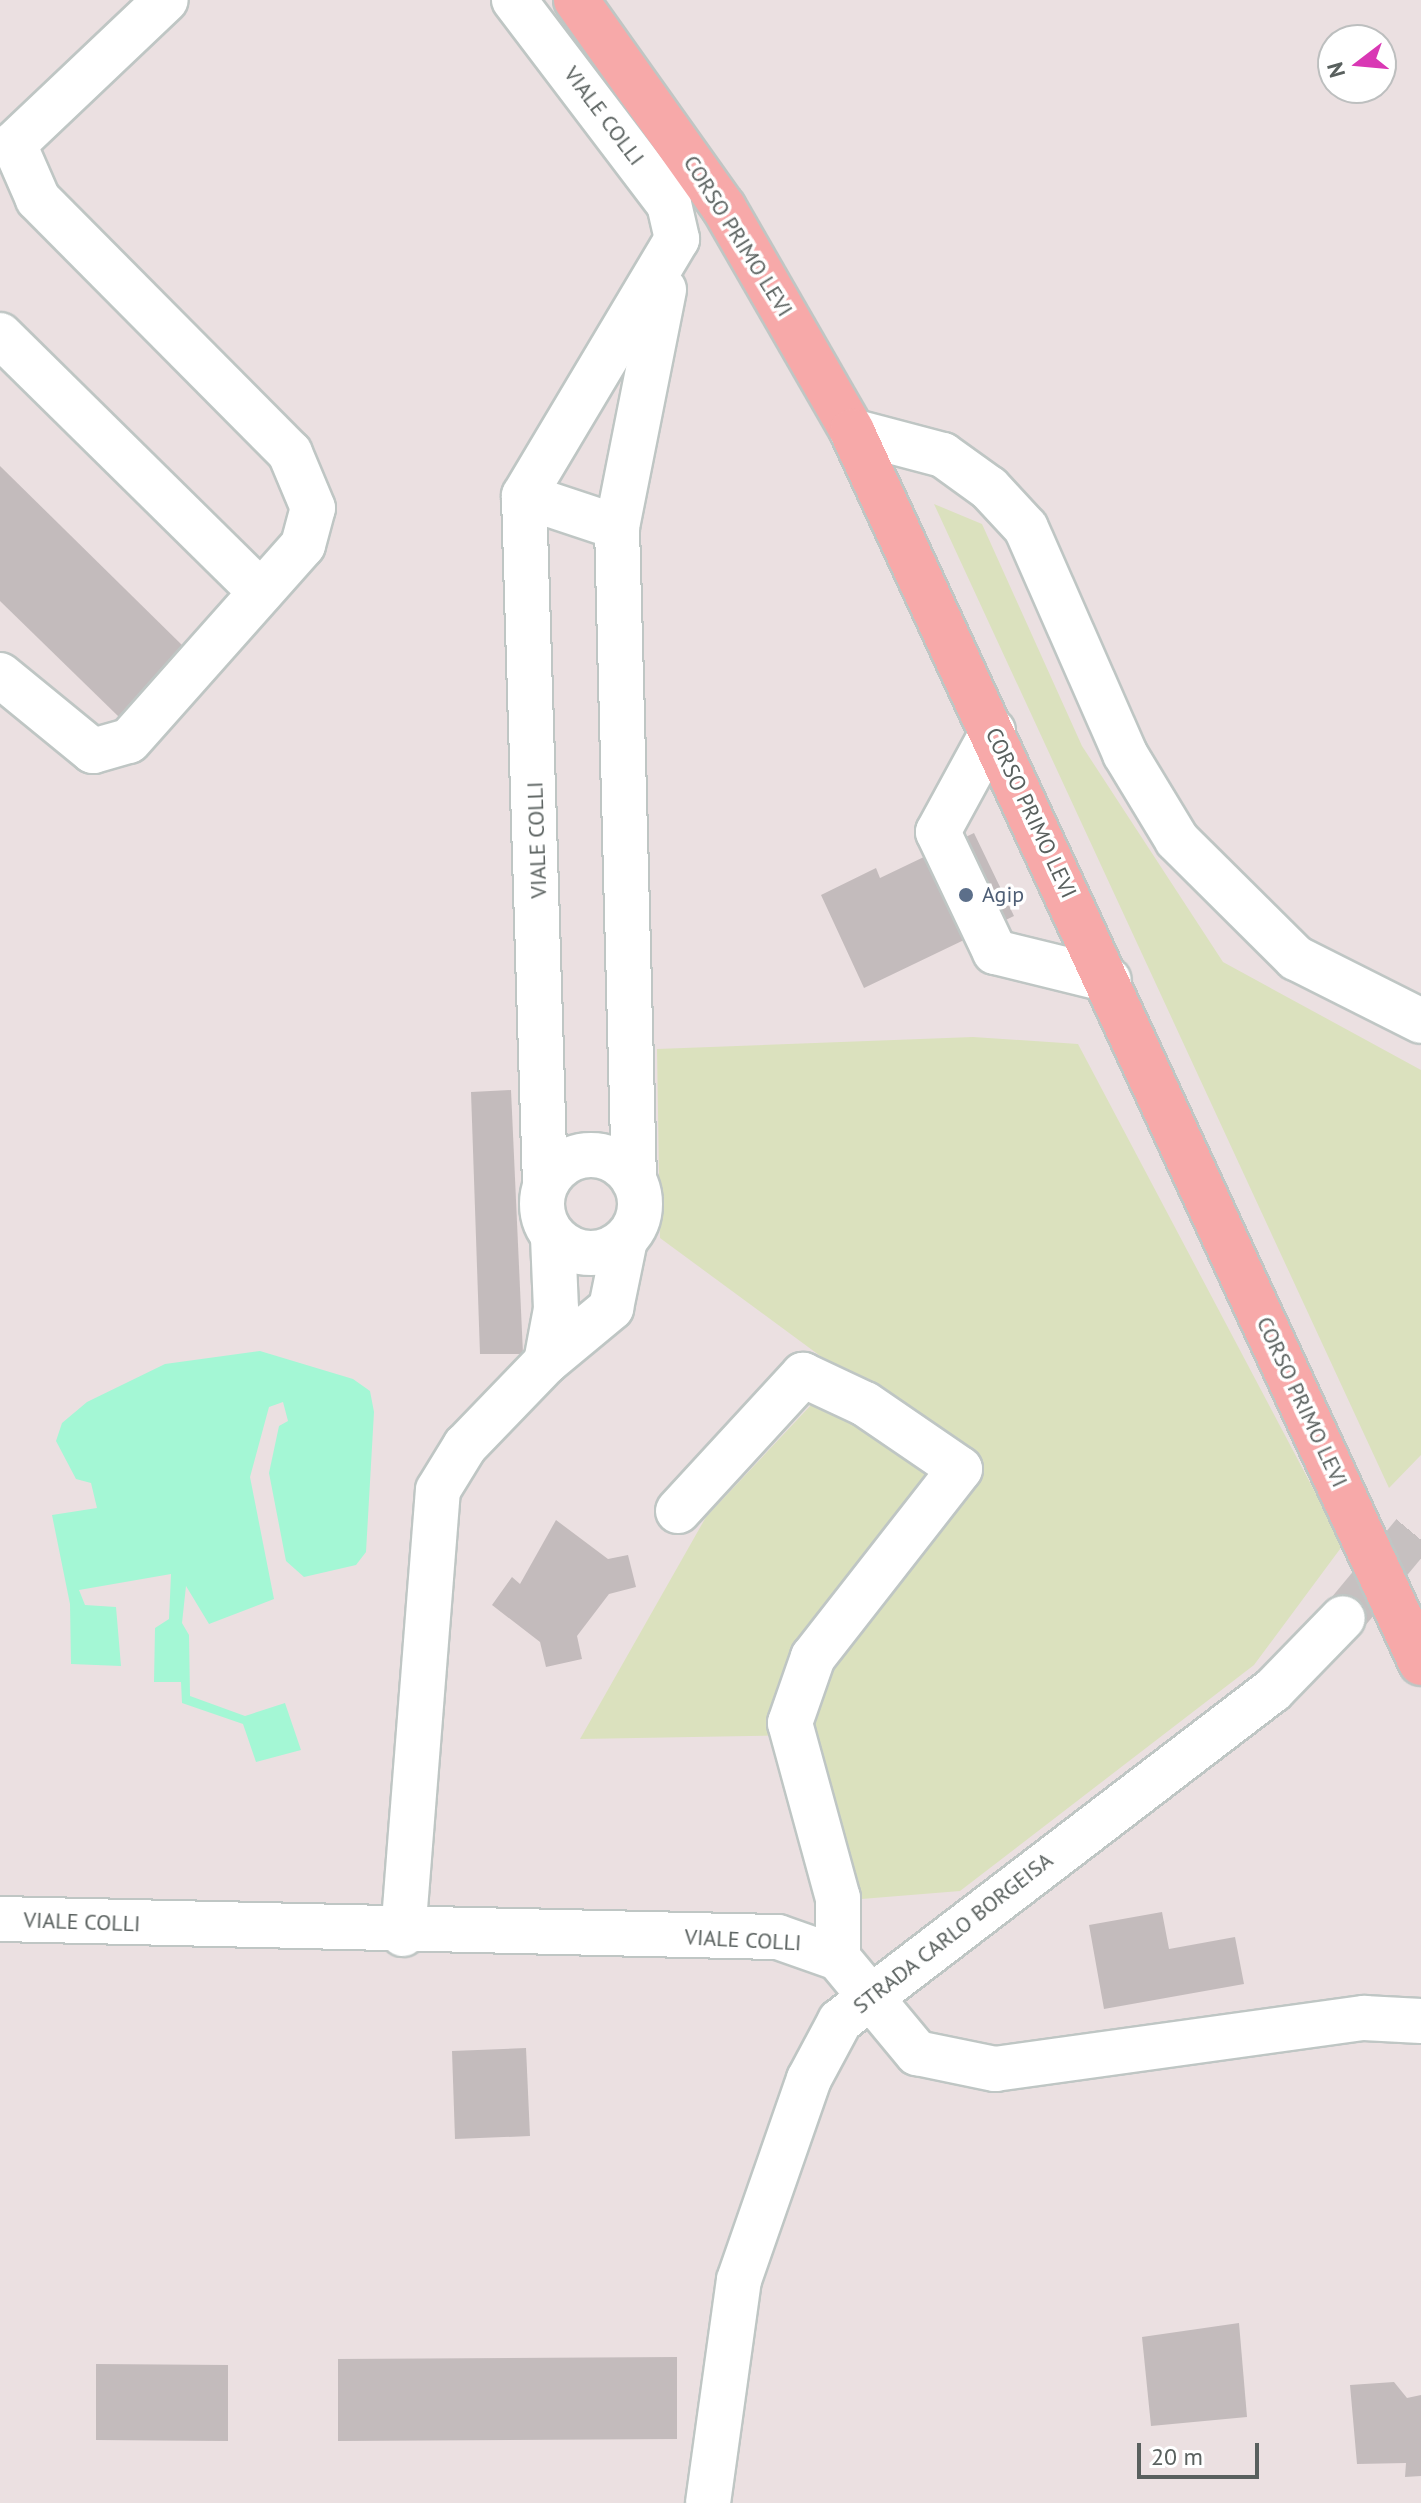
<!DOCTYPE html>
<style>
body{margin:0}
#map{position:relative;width:1421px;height:2503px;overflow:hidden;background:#ebe0e1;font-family:"PT Sans",sans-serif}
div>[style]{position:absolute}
.green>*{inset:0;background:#dbe1be}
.water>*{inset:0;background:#a4f7d5}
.building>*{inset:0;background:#c3bbbc}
.minor-tunnel>*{height:44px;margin-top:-22px;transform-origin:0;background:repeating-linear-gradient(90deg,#c6c0c0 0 44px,transparent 0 66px)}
.roads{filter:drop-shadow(2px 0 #bfc6c4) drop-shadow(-2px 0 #bfc6c4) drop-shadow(0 2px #bfc6c4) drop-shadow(0 -2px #bfc6c4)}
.minor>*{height:44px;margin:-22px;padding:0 22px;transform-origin:22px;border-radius:22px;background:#fff}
.minor>.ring{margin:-22px;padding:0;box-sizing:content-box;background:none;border:44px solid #fff;border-radius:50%}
.major>*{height:44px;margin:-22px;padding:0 22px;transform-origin:22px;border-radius:22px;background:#f7a9a9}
.dots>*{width:22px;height:22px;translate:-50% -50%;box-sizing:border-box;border:4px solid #fff;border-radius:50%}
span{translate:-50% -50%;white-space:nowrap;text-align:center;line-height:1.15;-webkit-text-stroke:7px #fff;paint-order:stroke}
.street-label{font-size:22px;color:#59605e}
.service-label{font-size:22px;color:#4e5e75}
.left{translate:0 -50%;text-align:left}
.north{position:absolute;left:1317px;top:24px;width:80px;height:80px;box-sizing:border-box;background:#fff;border:2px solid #bdbfbf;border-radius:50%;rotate:254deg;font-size:22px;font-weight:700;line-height:32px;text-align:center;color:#59605e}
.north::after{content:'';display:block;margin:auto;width:28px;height:36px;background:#d938b4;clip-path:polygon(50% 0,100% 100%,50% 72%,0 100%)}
.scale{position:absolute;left:1137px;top:2443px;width:122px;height:36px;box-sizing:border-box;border:4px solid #59605e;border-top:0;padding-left:10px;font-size:24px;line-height:28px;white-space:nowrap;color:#59605e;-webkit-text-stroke:6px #fff;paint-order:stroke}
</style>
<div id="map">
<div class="green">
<i style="clip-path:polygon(934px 504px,982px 524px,1082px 746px,1223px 962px,1421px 1070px,1421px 1455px,1389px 1488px)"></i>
<i style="clip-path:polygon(973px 1037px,1078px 1044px,1343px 1545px,1254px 1665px,960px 1891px,849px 1900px,800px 1735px,580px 1739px,706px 1517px,842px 1372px,660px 1238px,657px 1049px)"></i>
</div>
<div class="water">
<i style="clip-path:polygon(260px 1351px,353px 1379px,370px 1391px,374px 1412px,366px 1552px,356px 1565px,304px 1577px,286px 1561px,269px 1473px,279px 1426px,288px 1421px,283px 1402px,269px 1407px,250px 1477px,274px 1599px,209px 1624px,186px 1586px,182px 1623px,189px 1635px,190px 1696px,245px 1716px,285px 1703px,301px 1750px,256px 1762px,243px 1724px,182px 1703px,181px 1682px,154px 1682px,155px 1628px,169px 1619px,171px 1574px,79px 1590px,85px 1605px,116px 1607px,121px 1666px,71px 1664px,70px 1604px,52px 1515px,97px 1508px,91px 1483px,76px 1479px,56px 1441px,62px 1423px,87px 1402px,165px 1364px)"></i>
</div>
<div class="building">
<i style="clip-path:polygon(0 466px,184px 647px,156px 693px,119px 717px,0 601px)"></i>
<i style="clip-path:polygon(974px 833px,1014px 916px,864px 988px,821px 895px,876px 868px,880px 878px)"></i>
<i style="clip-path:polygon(511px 1090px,523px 1354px,480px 1354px,471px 1092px)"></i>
<i style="clip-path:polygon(556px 1520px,608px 1559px,628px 1555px,636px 1587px,609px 1594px,577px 1636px,582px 1659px,546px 1667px,540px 1642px,492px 1605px,512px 1577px,520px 1584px)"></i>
<i style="clip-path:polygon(1162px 1912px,1169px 1949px,1235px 1937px,1244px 1984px,1104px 2009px,1089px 1925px)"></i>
<i style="clip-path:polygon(526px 2048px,530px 2136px,455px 2139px,452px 2051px)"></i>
<i style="clip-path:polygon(1239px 2323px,1247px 2417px,1151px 2426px,1142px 2337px)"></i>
<i style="clip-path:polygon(677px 2357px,677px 2439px,338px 2441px,338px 2359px)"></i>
<i style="clip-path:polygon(96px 2364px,228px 2365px,228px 2441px,96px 2440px)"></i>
<i style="clip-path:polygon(1394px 2382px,1407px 2398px,1421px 2395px,1421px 2476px,1405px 2477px,1406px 2463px,1357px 2464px,1350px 2385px)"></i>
</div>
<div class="minor-tunnel">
<i style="left:1343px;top:1618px;width:122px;rotate:-50.3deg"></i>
</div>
<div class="roads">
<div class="minor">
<i style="left:514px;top:0;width:256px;rotate:52.8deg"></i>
<i style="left:669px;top:204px;width:36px;rotate:77deg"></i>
<i style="left:677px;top:239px;width:299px;rotate:120.8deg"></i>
<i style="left:0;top:335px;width:366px;rotate:44.6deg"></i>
<i style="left:852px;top:431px;width:94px;rotate:14.8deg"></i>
<i style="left:943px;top:455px;width:57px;rotate:35.7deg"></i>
<i style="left:989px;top:488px;width:54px;rotate:47.2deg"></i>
<i style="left:1026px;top:528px;width:247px;rotate:66.3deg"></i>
<i style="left:1125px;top:754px;width:100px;rotate:58.8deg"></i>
<i style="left:1177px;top:840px;width:168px;rotate:44.8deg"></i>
<i style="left:1296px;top:958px;width:140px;rotate:26.7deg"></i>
<i style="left:617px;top:527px;width:242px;rotate:-78.8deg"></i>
<i style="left:0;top:675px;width:120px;rotate:39.3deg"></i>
<i style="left:93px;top:751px;width:37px;rotate:-16deg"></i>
<i style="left:129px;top:741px;width:262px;rotate:-48.4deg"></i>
<i style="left:303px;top:545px;width:38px;rotate:-75deg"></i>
<i style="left:313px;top:508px;width:60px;rotate:-112.7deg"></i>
<i style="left:290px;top:453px;width:358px;rotate:-134.8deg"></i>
<i style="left:38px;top:199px;width:60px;rotate:-113.6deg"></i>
<i style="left:14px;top:144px;width:209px;rotate:-43.5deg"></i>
<i style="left:993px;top:731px;width:115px;rotate:118.6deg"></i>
<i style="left:938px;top:832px;width:133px;rotate:64.6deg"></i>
<i style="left:995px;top:952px;width:117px;rotate:13.8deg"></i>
<i class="ring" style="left:542px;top:1155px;width:54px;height:54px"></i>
<i style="left:545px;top:1184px;width:688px;rotate:-91.75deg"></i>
<i style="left:524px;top:496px;width:98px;rotate:18.4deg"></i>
<i style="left:617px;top:527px;width:654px;rotate:88.51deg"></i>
<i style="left:546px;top:1362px;width:54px;rotate:-79.3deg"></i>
<i style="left:556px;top:1309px;width:73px;rotate:-92.4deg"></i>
<i style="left:678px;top:1511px;width:185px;rotate:-47.4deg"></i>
<i style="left:803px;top:1375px;width:68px;rotate:25.1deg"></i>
<i style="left:865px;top:1404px;width:115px;rotate:34.4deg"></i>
<i style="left:960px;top:1469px;width:239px;rotate:128deg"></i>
<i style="left:813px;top:1657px;width:70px;rotate:109.2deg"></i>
<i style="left:790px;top:1723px;width:181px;rotate:74.7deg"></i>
<i style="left:838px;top:1898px;width:60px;rotate:90deg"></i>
<i style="left:0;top:1919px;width:778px;rotate:1.33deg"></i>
<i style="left:778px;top:1937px;width:64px;rotate:19.3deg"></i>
<i style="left:838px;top:1958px;width:124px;rotate:50.3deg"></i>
<i style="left:917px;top:2053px;width:80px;rotate:11.6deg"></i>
<i style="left:995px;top:2069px;width:373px;rotate:-7.9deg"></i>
<i style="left:1364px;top:2018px;width:57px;rotate:3deg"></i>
<i style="left:403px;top:1934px;width:445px;rotate:-85.5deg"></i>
<i style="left:438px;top:1490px;width:52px;rotate:-58.5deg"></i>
<i style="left:465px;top:1446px;width:117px;rotate:-46deg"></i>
<i style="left:546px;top:1362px;width:85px;rotate:-39.7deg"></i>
<i style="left:611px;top:1308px;width:69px;rotate:-78.4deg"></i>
<i style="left:708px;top:2503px;width:225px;rotate:-82.1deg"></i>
<i style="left:739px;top:2280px;width:213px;rotate:-70.8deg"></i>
<i style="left:809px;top:2079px;width:66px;rotate:-61.9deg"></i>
<i style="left:840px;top:2021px;width:545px;rotate:-37.4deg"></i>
<i style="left:1273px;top:1690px;width:100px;rotate:-45.8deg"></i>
</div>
<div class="major">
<i style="left:576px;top:0;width:255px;rotate:54.6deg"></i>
<i style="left:724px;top:208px;width:257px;rotate:60.1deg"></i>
<i style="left:852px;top:431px;width:1357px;rotate:65.21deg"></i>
</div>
</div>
<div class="dots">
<i style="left:966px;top:895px;background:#5c6f8a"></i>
</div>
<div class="street-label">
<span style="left:604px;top:116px;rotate:53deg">VIALE COLLI</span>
<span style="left:738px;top:236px;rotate:58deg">CORSO PRIMO LEVI</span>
<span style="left:1031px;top:813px;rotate:65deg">CORSO PRIMO LEVI</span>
<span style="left:537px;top:840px;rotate:-92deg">VIALE COLLI</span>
<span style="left:1302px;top:1402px;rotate:65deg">CORSO PRIMO LEVI</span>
<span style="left:82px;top:1922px;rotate:2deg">VIALE COLLI</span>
<span style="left:953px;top:1933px;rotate:-38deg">STRADA CARLO BORGEISA</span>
<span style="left:743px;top:1940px;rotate:3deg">VIALE COLLI</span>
</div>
<div class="service-label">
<span class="left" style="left:982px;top:895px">Agip</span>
</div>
<div class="north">N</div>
<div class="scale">20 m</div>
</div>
